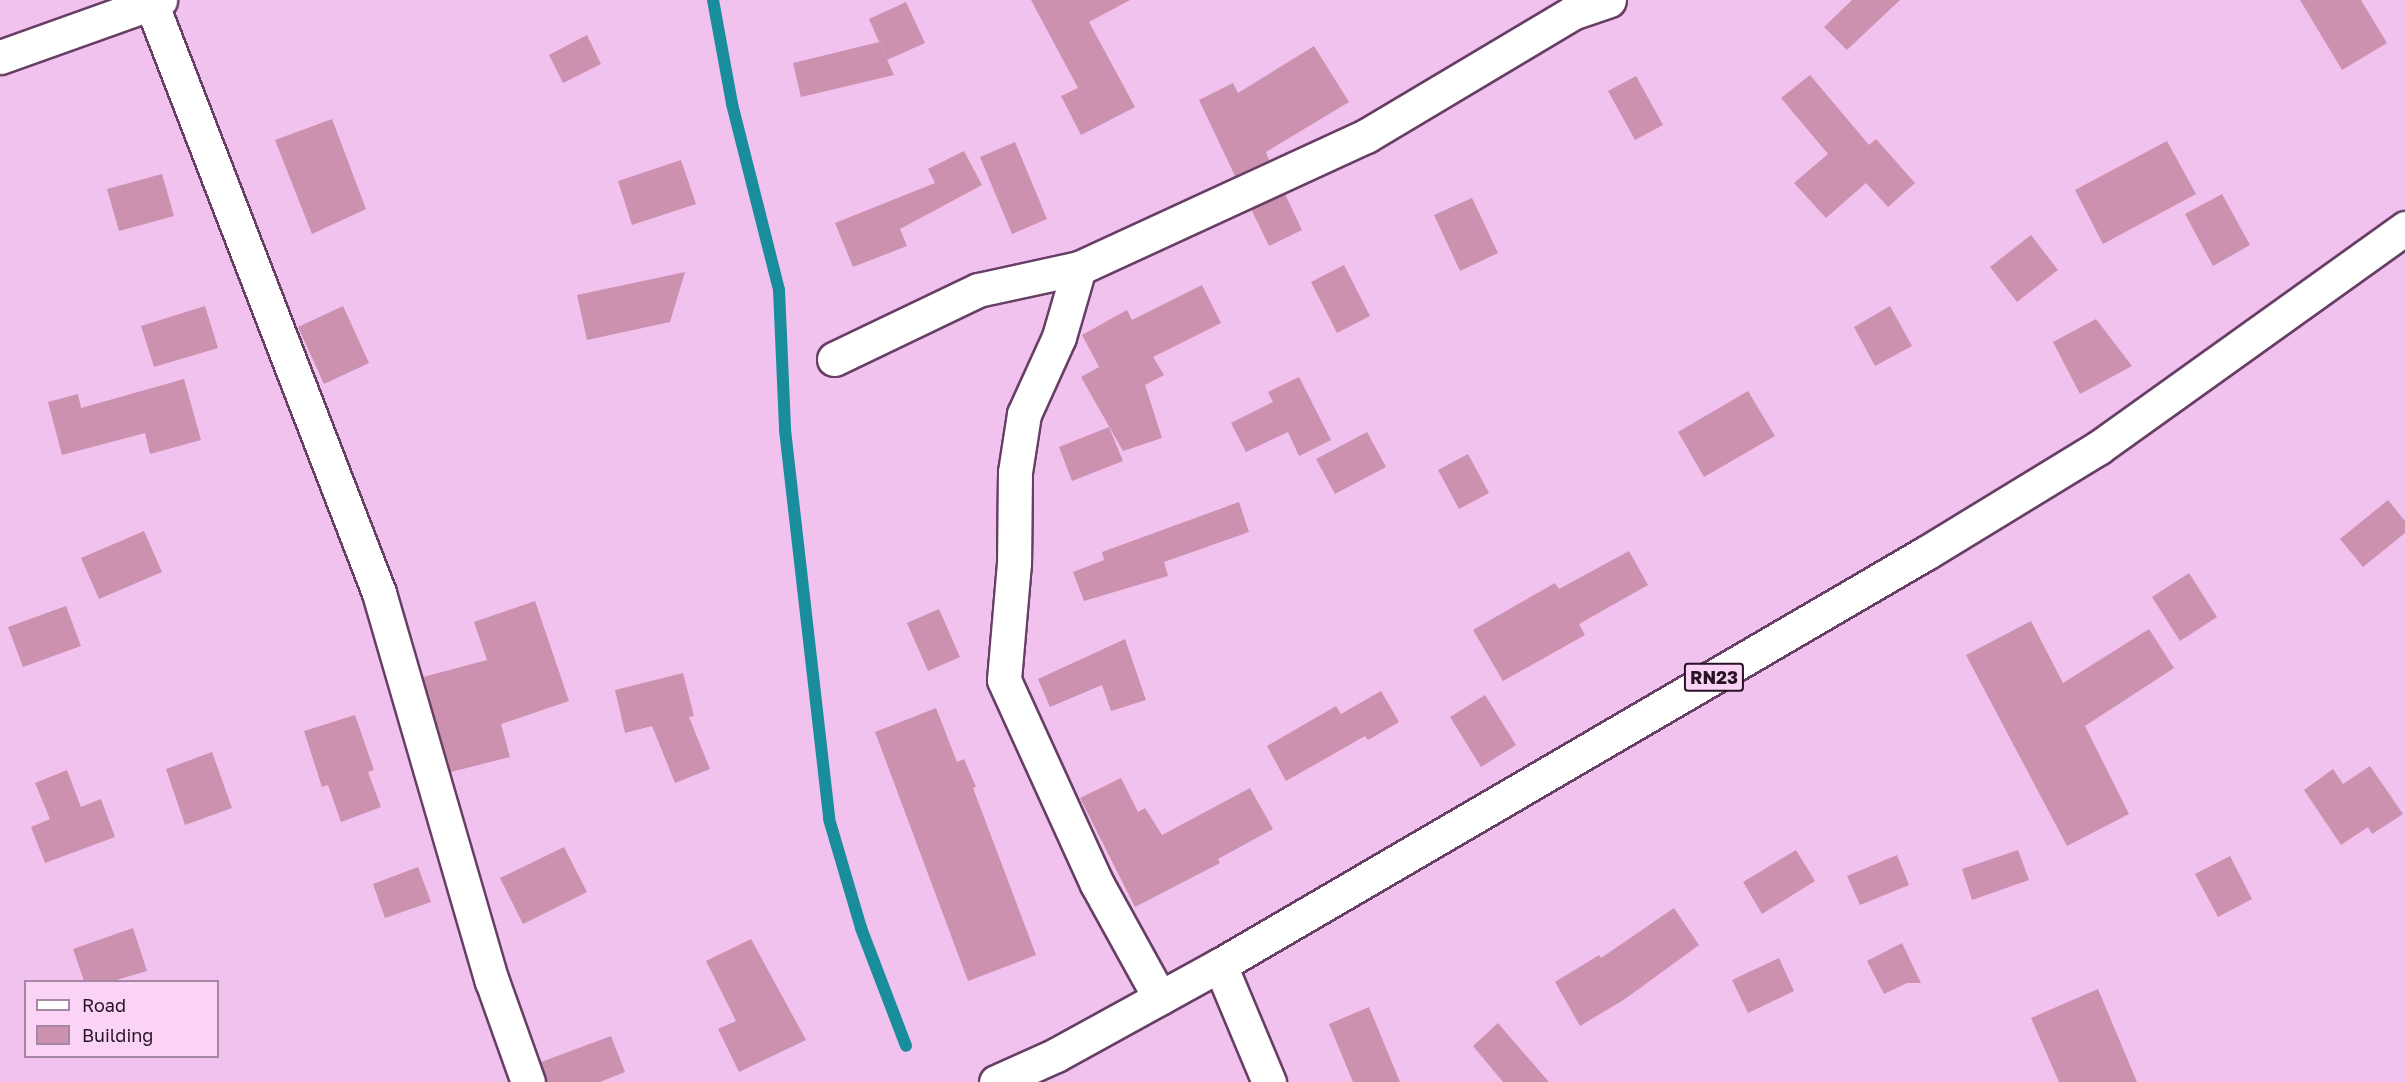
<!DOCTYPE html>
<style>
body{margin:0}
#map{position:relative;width:2405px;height:1082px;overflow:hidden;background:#f2c2ef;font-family:"Golos Text",sans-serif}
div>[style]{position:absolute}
.stream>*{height:12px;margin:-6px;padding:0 6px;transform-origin:6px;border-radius:6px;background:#198d9c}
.building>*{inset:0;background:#cc91ae}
.roads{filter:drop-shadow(2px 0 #673f65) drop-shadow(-2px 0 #673f65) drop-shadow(0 2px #673f65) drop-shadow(0 -2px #673f65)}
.street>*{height:33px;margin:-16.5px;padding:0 16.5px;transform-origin:16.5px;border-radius:16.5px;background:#fff}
.primary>*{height:33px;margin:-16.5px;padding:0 16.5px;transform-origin:16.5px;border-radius:16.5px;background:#fff}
span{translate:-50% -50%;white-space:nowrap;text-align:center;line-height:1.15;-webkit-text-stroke:6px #fad3f7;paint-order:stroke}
.shield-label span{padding:2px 4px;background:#fad3f7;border:2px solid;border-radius:4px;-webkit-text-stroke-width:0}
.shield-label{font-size:18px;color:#271526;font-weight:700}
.legend{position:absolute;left:24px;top:980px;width:195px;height:78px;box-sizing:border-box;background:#fad3f7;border:2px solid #a687a3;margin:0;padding:8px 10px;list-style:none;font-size:18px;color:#271526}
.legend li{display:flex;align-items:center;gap:12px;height:30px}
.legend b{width:30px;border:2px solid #a687a3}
</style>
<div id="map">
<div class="stream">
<i style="left:713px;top:0;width:106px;rotate:79.6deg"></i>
<i style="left:732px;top:104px;width:192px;rotate:75.8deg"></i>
<i style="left:779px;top:290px;width:140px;rotate:87.5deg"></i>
<i style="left:785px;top:430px;width:391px;rotate:83.5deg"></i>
<i style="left:829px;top:819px;width:114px;rotate:73.6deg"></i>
<i style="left:861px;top:928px;width:126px;rotate:69.1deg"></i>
</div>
<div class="building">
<i style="clip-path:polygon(1031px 0,1130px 0,1089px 22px,1135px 107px,1081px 135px,1061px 96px,1078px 88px)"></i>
<i style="clip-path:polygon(1852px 0,1900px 0,1847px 50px,1824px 27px)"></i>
<i style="clip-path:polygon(2300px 0,2361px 0,2387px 43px,2342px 70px)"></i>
<i style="clip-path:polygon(906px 2px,925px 43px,887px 60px,869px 19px)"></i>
<i style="clip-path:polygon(587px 35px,601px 64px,563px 83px,549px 55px)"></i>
<i style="clip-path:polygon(879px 42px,894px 75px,801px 97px,793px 63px)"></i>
<i style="clip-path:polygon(1314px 46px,1349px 102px,1266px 152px,1269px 160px,1235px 176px,1199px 100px,1233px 83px,1238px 93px)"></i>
<i style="clip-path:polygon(1810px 75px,1869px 145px,1876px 139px,1915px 183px,1888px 207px,1866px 183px,1826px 218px,1794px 183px,1828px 154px,1781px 98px)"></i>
<i style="clip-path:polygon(1636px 76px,1663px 125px,1635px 140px,1608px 91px)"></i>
<i style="clip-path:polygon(332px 119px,366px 209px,312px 234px,275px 140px)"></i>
<i style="clip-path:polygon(2167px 141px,2196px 194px,2103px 244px,2075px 190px)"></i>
<i style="clip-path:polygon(1015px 142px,1047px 219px,1012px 234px,980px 157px)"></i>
<i style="clip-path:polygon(964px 151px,982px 185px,900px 229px,907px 246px,853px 267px,835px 223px,935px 183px,928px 169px)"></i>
<i style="clip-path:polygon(681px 160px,696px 204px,632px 225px,618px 181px)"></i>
<i style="clip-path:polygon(162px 174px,174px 216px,119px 231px,107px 189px)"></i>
<i style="clip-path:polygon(1285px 194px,1302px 230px,1269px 246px,1251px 209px)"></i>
<i style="clip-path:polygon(2222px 194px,2250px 245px,2213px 266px,2185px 214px)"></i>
<i style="clip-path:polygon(1472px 198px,1498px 253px,1460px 271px,1434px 215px)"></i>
<i style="clip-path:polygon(2031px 235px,2058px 270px,2017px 302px,1990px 267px)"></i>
<i style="clip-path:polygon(1344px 265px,1370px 316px,1337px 333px,1311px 282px)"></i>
<i style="clip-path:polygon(685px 272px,670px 322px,587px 340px,577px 295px)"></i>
<i style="clip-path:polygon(1202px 285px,1221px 323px,1153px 357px,1164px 375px,1145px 385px,1162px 438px,1123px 451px,1081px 377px,1099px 367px,1082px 335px,1127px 310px,1132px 320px)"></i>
<i style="clip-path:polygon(205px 306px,218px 348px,154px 367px,141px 326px)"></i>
<i style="clip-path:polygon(343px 306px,369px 363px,324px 384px,298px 327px)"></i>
<i style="clip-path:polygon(1890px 306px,1912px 346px,1875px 366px,1854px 327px)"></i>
<i style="clip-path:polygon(2096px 319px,2132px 366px,2080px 394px,2053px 342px)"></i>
<i style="clip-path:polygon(1299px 377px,1331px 440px,1299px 456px,1288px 432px,1246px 452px,1231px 423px,1273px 402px,1268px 392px)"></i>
<i style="clip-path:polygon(184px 379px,201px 440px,150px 454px,145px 433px,62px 455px,48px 402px,78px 394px,81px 408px)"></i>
<i style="clip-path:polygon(1748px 391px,1775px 436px,1704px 477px,1678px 432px)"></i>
<i style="clip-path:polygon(1109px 427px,1123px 461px,1072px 481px,1059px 447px)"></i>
<i style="clip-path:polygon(1367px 432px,1386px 467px,1335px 494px,1316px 459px)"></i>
<i style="clip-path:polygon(1468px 454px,1489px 493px,1459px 509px,1438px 470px)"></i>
<i style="clip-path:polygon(2388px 500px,2405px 521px,2405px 533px,2363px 567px,2340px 539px)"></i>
<i style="clip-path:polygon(1239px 502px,1249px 532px,1164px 562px,1168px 576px,1084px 601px,1073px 572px,1104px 560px,1102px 552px)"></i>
<i style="clip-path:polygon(144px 531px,162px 572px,99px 599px,81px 558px)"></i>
<i style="clip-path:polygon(1629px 551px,1648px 585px,1579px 624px,1585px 635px,1503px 681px,1473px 630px,1555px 583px,1559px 589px)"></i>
<i style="clip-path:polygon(2189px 573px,2217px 617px,2180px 641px,2152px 597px)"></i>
<i style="clip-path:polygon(535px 601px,569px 701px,501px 724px,510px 757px,451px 772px,423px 677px,487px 660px,474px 622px)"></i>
<i style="clip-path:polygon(66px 606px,81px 646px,23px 667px,8px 627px)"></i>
<i style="clip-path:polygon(939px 609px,960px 657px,928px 671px,907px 623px)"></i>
<i style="clip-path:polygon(2031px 621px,2063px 683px,2149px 629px,2174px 668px,2085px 726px,2129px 814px,2067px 846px,1966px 655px)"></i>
<i style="clip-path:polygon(1125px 639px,1146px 700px,1111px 711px,1102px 685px,1050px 707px,1038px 679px)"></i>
<i style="clip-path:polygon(683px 673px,694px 716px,689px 717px,710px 769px,675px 783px,652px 726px,625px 733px,615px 690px)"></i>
<i style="clip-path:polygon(1381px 691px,1399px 722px,1368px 740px,1365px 736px,1286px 781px,1267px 746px,1336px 706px,1341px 714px)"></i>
<i style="clip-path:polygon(1485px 695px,1516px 745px,1481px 767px,1450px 717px)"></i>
<i style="clip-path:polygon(936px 708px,957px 762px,964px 759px,976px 787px,973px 788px,1036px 955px,968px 981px,875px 732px)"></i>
<i style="clip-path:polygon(355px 715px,374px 770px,368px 772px,381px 807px,341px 822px,328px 785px,322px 787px,304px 731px)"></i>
<i style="clip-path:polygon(212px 752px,232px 808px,185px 825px,166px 769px)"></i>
<i style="clip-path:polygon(2370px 766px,2403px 814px,2372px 834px,2368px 827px,2341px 845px,2304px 790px,2333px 769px,2343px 784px)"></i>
<i style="clip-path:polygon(67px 770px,81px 807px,101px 799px,115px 837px,45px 863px,31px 827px,50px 819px,35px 783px)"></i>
<i style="clip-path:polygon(1121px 778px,1138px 812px,1145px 808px,1162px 835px,1250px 788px,1273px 829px,1218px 859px,1220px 863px,1135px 907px,1080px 798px)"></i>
<i style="clip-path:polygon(564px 847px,587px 892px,523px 924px,500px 878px)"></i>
<i style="clip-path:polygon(1796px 850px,1815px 881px,1762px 914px,1743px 882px)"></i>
<i style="clip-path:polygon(2018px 850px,2029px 880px,1972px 900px,1962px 869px)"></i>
<i style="clip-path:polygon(1897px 855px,1909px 885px,1860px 905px,1847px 876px)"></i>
<i style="clip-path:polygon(2230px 856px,2252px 899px,2218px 917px,2195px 874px)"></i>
<i style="clip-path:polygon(418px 867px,431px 902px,385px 918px,373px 884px)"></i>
<i style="clip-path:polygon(1674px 908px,1699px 945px,1625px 999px,1580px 1026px,1555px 982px,1599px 955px,1601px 958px)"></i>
<i style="clip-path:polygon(133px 928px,147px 971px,113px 981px,84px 981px,73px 949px)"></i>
<i style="clip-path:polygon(751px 939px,806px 1040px,739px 1072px,718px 1029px,736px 1021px,706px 961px)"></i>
<i style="clip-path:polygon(1902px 943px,1921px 983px,1907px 983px,1884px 994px,1867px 961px)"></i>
<i style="clip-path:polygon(1779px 958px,1794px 991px,1748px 1013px,1732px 980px)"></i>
<i style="clip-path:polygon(2098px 989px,2137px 1082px,2059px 1082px,2031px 1018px)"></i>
<i style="clip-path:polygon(1369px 1007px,1400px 1082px,1353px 1082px,1329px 1024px)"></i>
<i style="clip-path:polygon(1498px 1023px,1515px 1043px,1549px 1082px,1503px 1082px,1473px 1046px)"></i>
<i style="clip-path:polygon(611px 1036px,625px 1072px,600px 1082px,546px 1082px,541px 1062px)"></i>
</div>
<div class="roads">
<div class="street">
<i style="left:150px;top:0;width:636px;rotate:68.88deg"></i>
<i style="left:379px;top:593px;width:404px;rotate:73.8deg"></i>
<i style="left:492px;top:981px;width:107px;rotate:70.4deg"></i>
<i style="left:0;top:57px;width:170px;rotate:-19.6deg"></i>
<i style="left:1079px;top:268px;width:72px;rotate:106.2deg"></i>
<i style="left:1059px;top:337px;width:85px;rotate:114.4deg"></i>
<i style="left:1024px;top:414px;width:59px;rotate:98.8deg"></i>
<i style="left:1015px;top:472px;width:91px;rotate:90.6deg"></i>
<i style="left:1014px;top:563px;width:117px;rotate:94.9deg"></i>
<i style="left:1004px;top:680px;width:224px;rotate:65.5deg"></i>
<i style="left:1097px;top:884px;width:130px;rotate:61.1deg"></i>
<i style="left:834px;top:359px;width:160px;rotate:-25.6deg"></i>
<i style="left:978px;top:290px;width:103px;rotate:-12.3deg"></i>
<i style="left:1079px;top:268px;width:316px;rotate:-24.7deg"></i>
<i style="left:1366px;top:136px;width:240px;rotate:-30.8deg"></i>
<i style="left:1572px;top:13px;width:39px;rotate:-19deg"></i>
<i style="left:1220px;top:965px;width:127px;rotate:67.3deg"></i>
</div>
<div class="primary">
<i style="left:996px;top:1082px;width:66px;rotate:-24.2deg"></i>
<i style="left:1056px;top:1055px;width:187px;rotate:-28.8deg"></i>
<i style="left:1220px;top:965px;width:817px;rotate:-30.27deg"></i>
<i style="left:1926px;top:553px;width:202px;rotate:-31.4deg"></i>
<i style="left:2098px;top:448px;width:378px;rotate:-35.6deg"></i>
</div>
</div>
<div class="shield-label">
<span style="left:1714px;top:677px">RN23</span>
</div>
<ul class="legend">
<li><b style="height:8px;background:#fff"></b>Road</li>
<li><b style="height:16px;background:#cc91ae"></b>Building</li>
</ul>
</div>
